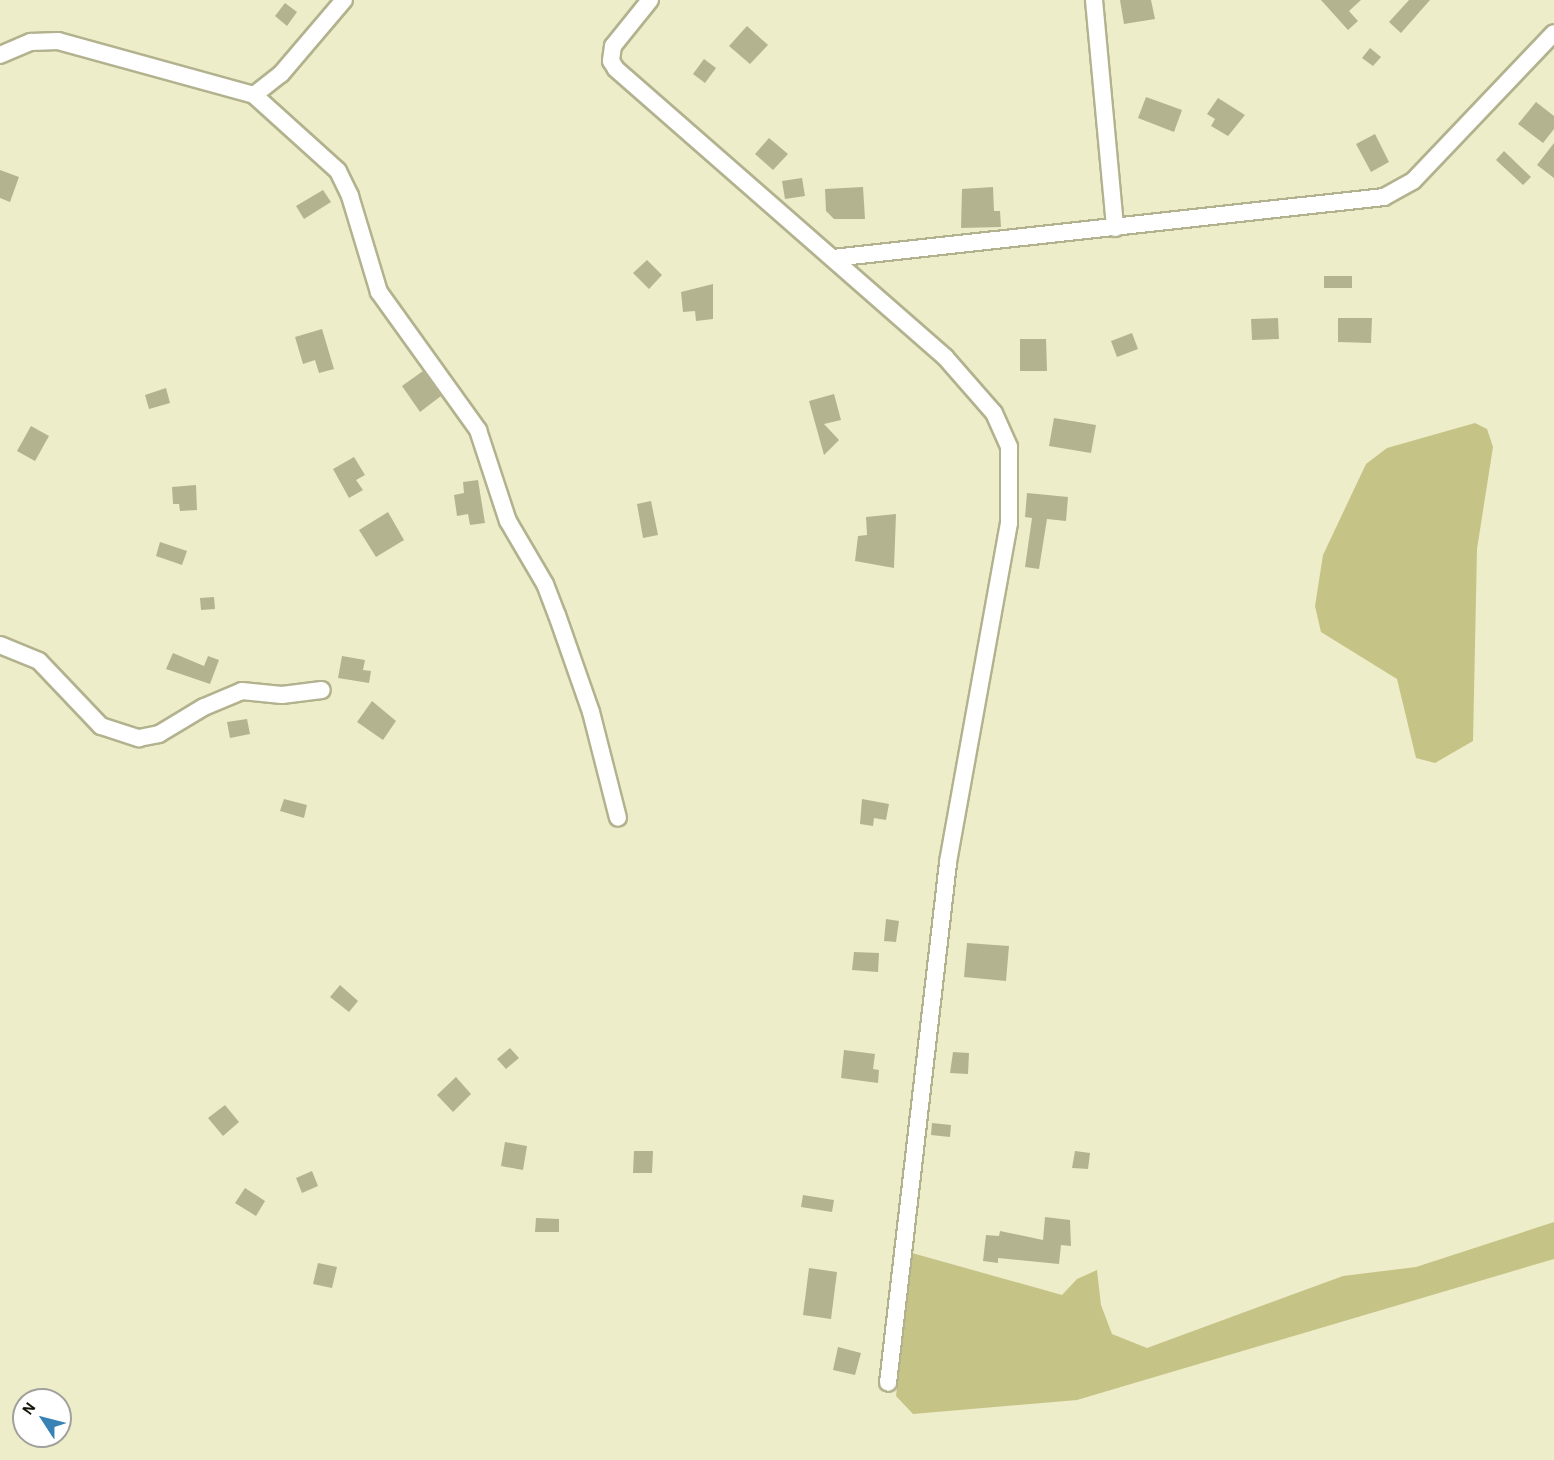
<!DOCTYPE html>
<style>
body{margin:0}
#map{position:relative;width:1554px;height:1460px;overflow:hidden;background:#eeedc9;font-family:"Alegreya Sans",sans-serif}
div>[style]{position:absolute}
.green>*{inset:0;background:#c6c387}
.building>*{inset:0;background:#b4b390}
.roads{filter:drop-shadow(2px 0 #b3b28e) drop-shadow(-2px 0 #b3b28e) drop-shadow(0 2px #b3b28e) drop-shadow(0 -2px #b3b28e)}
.street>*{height:16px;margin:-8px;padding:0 8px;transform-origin:8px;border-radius:8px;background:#fff}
span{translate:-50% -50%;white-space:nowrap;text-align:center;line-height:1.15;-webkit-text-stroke:4.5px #fff;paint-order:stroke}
.north{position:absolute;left:12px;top:1388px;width:60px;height:60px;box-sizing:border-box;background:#fff;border:2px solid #a1a19c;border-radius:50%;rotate:306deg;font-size:16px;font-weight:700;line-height:24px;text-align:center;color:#141407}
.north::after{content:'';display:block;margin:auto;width:21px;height:27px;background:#3982b6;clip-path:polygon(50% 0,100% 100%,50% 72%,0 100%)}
</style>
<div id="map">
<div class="green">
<i style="clip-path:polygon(1475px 423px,1487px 429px,1493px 447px,1477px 549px,1473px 741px,1435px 763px,1416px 758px,1397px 679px,1321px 632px,1315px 606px,1323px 555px,1366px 464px,1387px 448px)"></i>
<i style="clip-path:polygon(1554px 1222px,1554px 1259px,1077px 1400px,913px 1414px,896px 1396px,912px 1253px,1062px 1295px,1077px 1279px,1097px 1270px,1101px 1305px,1112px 1334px,1147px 1348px,1343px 1276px,1416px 1267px)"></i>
</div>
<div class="building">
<i style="clip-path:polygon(1120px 0,1151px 0,1155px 19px,1124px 24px)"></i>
<i style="clip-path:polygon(1321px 0,1361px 0,1349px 11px,1358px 21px,1348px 30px)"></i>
<i style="clip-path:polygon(1409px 0,1430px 0,1401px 33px,1389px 22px)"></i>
<i style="clip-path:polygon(285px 3px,297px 12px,287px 26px,275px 16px)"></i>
<i style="clip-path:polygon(747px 26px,768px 45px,750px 64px,729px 46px)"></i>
<i style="clip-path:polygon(1370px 48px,1381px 57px,1373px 66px,1362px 58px)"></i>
<i style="clip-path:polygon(704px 59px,716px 68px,705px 83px,693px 74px)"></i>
<i style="clip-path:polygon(1146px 97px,1182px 110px,1174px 132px,1138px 118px)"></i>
<i style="clip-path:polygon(1218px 98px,1245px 115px,1228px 136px,1211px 126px,1215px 119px,1207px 114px)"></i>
<i style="clip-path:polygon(1536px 102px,1554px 116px,1554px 129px,1543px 143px,1518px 124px)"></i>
<i style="clip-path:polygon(1375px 134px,1389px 162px,1371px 172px,1356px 144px)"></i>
<i style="clip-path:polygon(769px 138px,788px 154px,773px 170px,755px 154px)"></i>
<i style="clip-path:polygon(1554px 143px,1554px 178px,1537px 165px)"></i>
<i style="clip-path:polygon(1504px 151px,1531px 177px,1523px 185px,1496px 160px)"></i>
<i style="clip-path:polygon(0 170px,19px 177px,10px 202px,0 198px)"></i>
<i style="clip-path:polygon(802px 178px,805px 196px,785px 199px,782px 181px)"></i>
<i style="clip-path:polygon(863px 187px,865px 219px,834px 219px,826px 211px,825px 189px)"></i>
<i style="clip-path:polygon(993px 187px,994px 211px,1000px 211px,1001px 227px,961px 228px,962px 189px)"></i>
<i style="clip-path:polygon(323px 190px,331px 202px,304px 219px,296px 206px)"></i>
<i style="clip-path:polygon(647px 260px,662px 275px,649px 289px,633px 273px)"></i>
<i style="clip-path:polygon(1324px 276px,1352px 276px,1352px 288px,1324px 288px)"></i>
<i style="clip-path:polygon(713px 284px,713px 319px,696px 321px,695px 311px,683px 312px,681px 292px)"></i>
<i style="clip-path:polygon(1278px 318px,1279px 339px,1252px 340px,1251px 319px)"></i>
<i style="clip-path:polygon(1338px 318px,1372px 318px,1371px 343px,1338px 342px)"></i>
<i style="clip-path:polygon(322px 329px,334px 369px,319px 373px,315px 360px,303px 364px,295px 337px)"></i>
<i style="clip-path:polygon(1132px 333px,1138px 349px,1117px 357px,1111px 341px)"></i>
<i style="clip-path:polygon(1020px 339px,1046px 339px,1047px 371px,1020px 371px)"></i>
<i style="clip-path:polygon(423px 371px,441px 396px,420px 412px,402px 386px)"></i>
<i style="clip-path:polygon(166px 388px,170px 403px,149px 409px,145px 395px)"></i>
<i style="clip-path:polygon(834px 394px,841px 420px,824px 424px,839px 440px,824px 455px,809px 401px)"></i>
<i style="clip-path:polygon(1054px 418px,1096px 425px,1091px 453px,1049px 446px)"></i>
<i style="clip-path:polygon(31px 426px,49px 436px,35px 461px,17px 451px)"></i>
<i style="clip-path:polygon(354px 457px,365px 475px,356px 480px,363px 490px,349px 498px,333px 469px)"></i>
<i style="clip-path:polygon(478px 480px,485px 523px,470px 525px,468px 514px,457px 516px,454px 495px,464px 493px,463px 482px)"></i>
<i style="clip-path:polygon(196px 485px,197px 510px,180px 511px,179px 504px,173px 504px,172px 487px)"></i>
<i style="clip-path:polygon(1027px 493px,1068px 497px,1066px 521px,1047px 519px,1039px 569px,1025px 567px,1032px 518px,1025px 517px)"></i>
<i style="clip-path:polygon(651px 501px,658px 535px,643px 538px,637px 504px)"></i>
<i style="clip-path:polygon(388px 512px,404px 540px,376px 557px,359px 530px)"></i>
<i style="clip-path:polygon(896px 514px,894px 568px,855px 561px,858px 536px,867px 535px,866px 517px)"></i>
<i style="clip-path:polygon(160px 542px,187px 551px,182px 565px,156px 556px)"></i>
<i style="clip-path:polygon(214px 597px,215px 609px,201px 610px,200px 598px)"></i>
<i style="clip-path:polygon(173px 653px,204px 666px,208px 656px,219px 660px,210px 684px,166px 669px)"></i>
<i style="clip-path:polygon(342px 656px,365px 660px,363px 670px,371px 671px,369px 683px,338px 678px)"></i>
<i style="clip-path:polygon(372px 701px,396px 721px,383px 740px,357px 722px)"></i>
<i style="clip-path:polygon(247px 719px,250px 734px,230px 738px,227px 722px)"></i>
<i style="clip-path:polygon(284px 799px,307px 805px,304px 818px,280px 811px)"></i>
<i style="clip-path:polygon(862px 799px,889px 804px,886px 820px,874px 818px,873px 826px,860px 824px)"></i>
<i style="clip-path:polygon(886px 919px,899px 921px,896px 942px,884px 941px)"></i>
<i style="clip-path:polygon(967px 943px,1009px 946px,1006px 981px,964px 977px)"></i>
<i style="clip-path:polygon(854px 952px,879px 953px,878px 972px,852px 970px)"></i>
<i style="clip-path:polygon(340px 985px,358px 1001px,349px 1012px,330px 997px)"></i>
<i style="clip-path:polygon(510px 1048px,519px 1058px,506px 1069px,497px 1059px)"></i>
<i style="clip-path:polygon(844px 1050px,875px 1054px,873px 1069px,879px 1070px,878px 1083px,841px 1078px)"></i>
<i style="clip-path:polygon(953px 1052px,969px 1053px,968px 1074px,950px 1073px)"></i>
<i style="clip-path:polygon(456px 1077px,471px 1094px,453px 1112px,437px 1095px)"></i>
<i style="clip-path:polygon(225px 1105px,239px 1122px,223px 1136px,208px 1118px)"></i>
<i style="clip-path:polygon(932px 1123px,951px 1125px,950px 1137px,931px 1135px)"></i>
<i style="clip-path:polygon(505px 1142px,527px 1146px,523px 1170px,501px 1166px)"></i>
<i style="clip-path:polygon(634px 1151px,653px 1151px,652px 1173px,633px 1173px)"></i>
<i style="clip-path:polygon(1075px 1151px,1090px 1153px,1088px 1169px,1072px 1168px)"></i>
<i style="clip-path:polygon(312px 1171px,318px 1186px,302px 1193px,296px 1178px)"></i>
<i style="clip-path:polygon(245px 1188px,265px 1201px,256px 1216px,235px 1203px)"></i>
<i style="clip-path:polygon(803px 1195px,834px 1200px,832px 1212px,801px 1207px)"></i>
<i style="clip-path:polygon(1045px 1217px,1070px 1220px,1071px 1246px,1061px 1245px,1059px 1264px,998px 1258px,998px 1263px,983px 1261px,986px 1235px,999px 1236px,1000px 1231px,1043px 1240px)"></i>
<i style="clip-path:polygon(536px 1218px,559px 1219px,559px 1232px,535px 1232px)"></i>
<i style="clip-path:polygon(318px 1263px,337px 1267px,332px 1288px,313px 1284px)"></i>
<i style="clip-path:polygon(809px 1268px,837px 1272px,831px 1319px,803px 1315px)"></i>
<i style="clip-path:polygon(838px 1347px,861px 1353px,855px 1375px,833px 1370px)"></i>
</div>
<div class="roads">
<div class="street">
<i style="left:650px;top:0;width:59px;rotate:128.8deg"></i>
<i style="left:613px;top:46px;width:15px;rotate:98deg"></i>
<i style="left:611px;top:61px;width:9px;rotate:58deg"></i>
<i style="left:616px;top:69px;width:437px;rotate:41.2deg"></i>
<i style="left:945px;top:357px;width:74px;rotate:48.8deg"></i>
<i style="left:994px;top:413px;width:37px;rotate:66deg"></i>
<i style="left:1009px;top:447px;width:76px;rotate:90deg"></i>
<i style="left:1009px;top:523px;width:345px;rotate:100.2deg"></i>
<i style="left:948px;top:863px;width:523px;rotate:96.58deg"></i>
<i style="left:1094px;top:0;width:229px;rotate:84.7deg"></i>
<i style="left:0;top:55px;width:34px;rotate:-23deg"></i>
<i style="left:31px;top:42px;width:27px;rotate:-2deg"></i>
<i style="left:58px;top:41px;width:203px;rotate:15.4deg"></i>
<i style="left:254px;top:95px;width:34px;rotate:-38deg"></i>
<i style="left:281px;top:74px;width:97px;rotate:-49.6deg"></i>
<i style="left:254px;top:95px;width:113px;rotate:42.1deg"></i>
<i style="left:338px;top:171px;width:28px;rotate:64deg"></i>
<i style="left:350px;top:196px;width:100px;rotate:73.2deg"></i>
<i style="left:379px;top:292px;width:170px;rotate:54.3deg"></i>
<i style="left:478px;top:430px;width:96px;rotate:71.8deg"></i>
<i style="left:508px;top:521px;width:73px;rotate:59.6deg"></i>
<i style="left:545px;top:584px;width:33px;rotate:69deg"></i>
<i style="left:557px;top:615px;width:103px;rotate:70.7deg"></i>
<i style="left:591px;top:712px;width:109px;rotate:75.7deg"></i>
<i style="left:833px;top:258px;width:554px;rotate:-6.32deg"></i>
<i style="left:1384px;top:197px;width:33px;rotate:-29deg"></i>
<i style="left:1413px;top:181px;width:204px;rotate:-46.4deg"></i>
<i style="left:0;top:645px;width:42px;rotate:22.3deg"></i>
<i style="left:39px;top:661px;width:90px;rotate:46.4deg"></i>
<i style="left:101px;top:726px;width:40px;rotate:18deg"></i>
<i style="left:139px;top:738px;width:20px;rotate:-11deg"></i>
<i style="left:159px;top:734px;width:52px;rotate:-31deg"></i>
<i style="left:204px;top:707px;width:41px;rotate:-22.8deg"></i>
<i style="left:242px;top:691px;width:40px;rotate:5.7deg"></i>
<i style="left:282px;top:695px;width:40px;rotate:-7.1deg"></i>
</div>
</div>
<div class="north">N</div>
</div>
